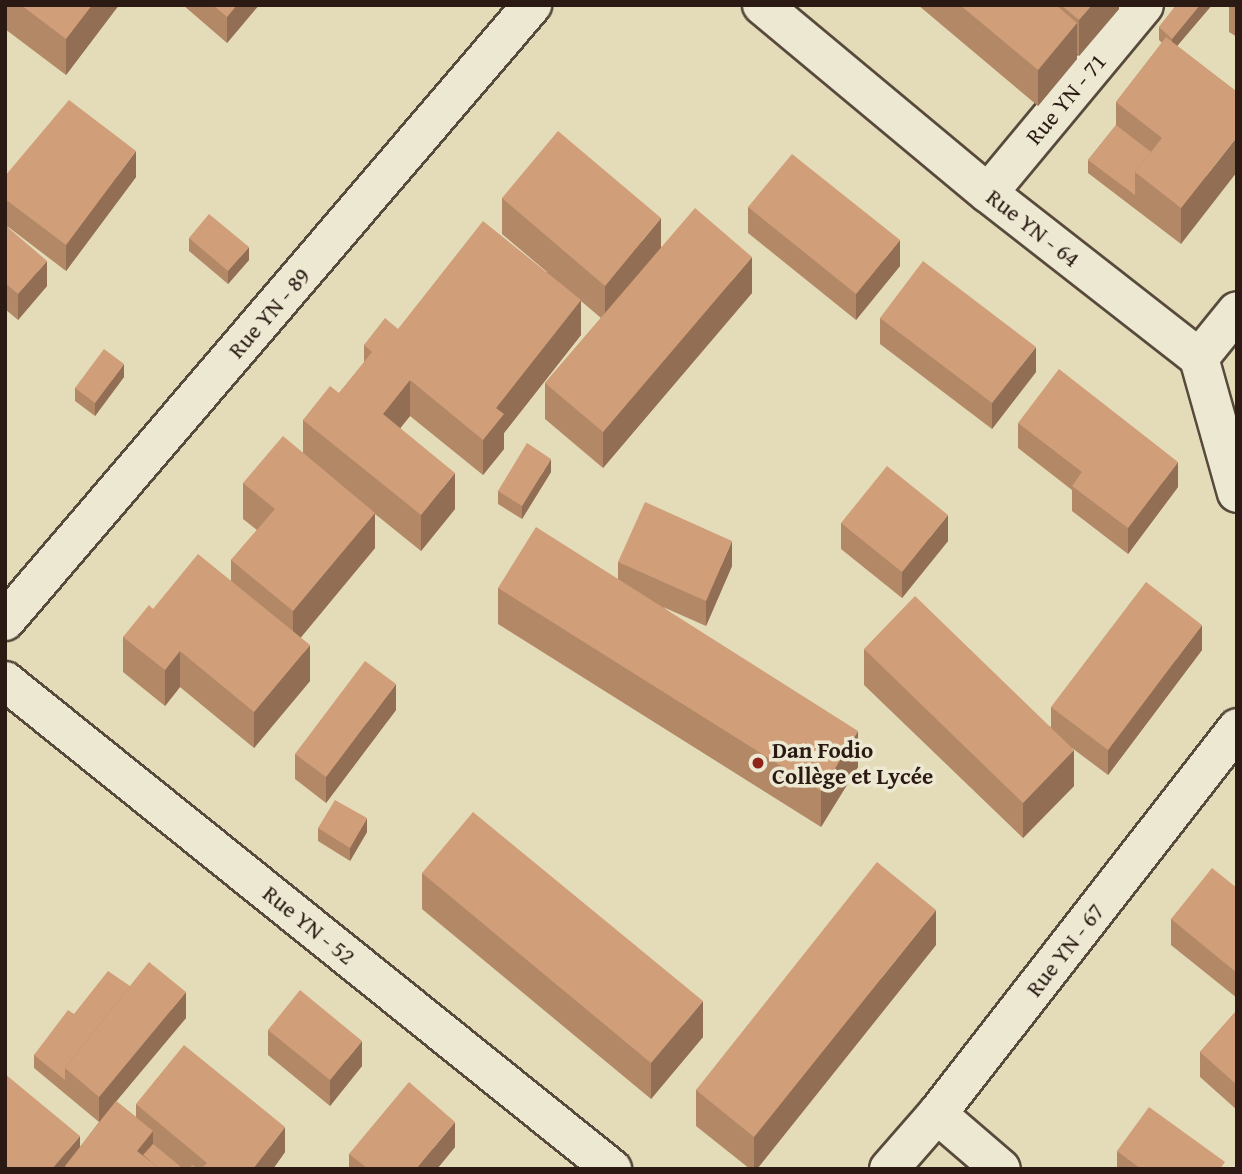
<!DOCTYPE html>
<meta charset="utf-8">
<style>
body{margin:0}
#map{position:relative;width:1242px;height:1174px;overflow:hidden;background:#e4dbb9;font-family:"Gentium Book Plus",serif}
div>[style]{position:absolute}
.roads{filter:drop-shadow(2px 0 #584a3c) drop-shadow(-2px 0 #584a3c) drop-shadow(0 2px #584a3c) drop-shadow(0 -2px #584a3c)}
.minor>*{height:38px;margin:-19px;padding:0 19px;transform-origin:19px;border-radius:19px;background:#ede8d2}
.wall>*{inset:0;background:#b38867}
.shaded-wall>*{inset:0;background:#926f54}
.building>*{inset:0;background:#d09e78}
.dots>*{width:19px;height:19px;translate:-50% -50%;box-sizing:border-box;border:4px solid #ede8d2;border-radius:50%}
span{translate:-50% -50%;white-space:nowrap;text-align:center;line-height:1.15;-webkit-text-stroke:7px #ede8d2;paint-order:stroke}
.street-label{font-size:23px;color:#2a1a13}
.poi-label{font-size:23px;color:#2a1a13;font-weight:700}
.left{translate:0 -50%;text-align:left}
.frame{position:absolute;inset:0;border:7px solid #2a1a13;pointer-events:none}
</style>
<div id="map">
<div class="roads">
<div class="minor">
<i style="left:762px;top:5px;width:294px;rotate:39.8deg"></i>
<i style="left:988px;top:193px;width:268px;rotate:38deg"></i>
<i style="left:1199px;top:358px;width:140px;rotate:74.3deg"></i>
<i style="left:988px;top:193px;width:244px;rotate:-50.3deg"></i>
<i style="left:1199px;top:358px;width:60px;rotate:-51deg"></i>
<i style="left:5px;top:621px;width:811px;rotate:-49.45deg"></i>
<i style="left:5px;top:681px;width:779px;rotate:38.8deg"></i>
<i style="left:937px;top:1114px;width:84px;rotate:40.7deg"></i>
<i style="left:889px;top:1169px;width:73px;rotate:-48.9deg"></i>
<i style="left:937px;top:1114px;width:489px;rotate:-52.1deg"></i>
</div>
</div>
<div class="wall">
<i style="clip-path:polygon(5px 5px,119px 5px,66px 75px,5px 29px)"></i>
<i style="clip-path:polygon(183px 5px,259px 5px,227px 43px)"></i>
<i style="clip-path:polygon(918px 5px,1119px 5px,1119px 9px,1079px 56px,1077px 54px,1077px 59px,1038px 106px)"></i>
<i style="clip-path:polygon(1175px 5px,1212px 5px,1177px 46px,1237px 92px,1181px 244px,1088px 173px,1088px 160px,1116px 125px,1116px 102px,1162px 43px,1159px 40px,1159px 27px,1174px 8px)"></i>
<i style="clip-path:polygon(1229px 5px,1237px 5px,1237px 37px,1229px 32px)"></i>
<i style="clip-path:polygon(5px 176px,136px 177px,66px 271px,7px 226px,47px 286px,18px 320px,5px 309px)"></i>
<i style="clip-path:polygon(502px 198px,661px 247px,752px 293px,603px 468px,545px 419px,545px 383px,601px 318px,581px 301px,581px 335px,504px 433px,504px 449px,483px 475px,410px 416px,400px 428px,455px 509px,421px 551px,375px 514px,375px 548px,300px 638px,310px 681px,254px 748px,180px 687px,165px 706px,123px 672px,123px 637px,153px 609px,231px 581px,231px 560px,257px 530px,243px 519px,243px 483px,303px 452px,303px 420px,339px 393px,364px 363px,364px 345px,398px 329px,547px 272px,502px 234px)"></i>
<i style="clip-path:polygon(748px 207px,900px 266px,856px 320px,748px 233px)"></i>
<i style="clip-path:polygon(189px 238px,249px 260px,228px 284px,189px 251px)"></i>
<i style="clip-path:polygon(880px 318px,1036px 372px,992px 429px,880px 344px)"></i>
<i style="clip-path:polygon(124px 377px,95px 416px,75px 401px,75px 388px)"></i>
<i style="clip-path:polygon(1018px 423px,1178px 487px,1128px 554px,1072px 511px,1072px 490px,1018px 448px)"></i>
<i style="clip-path:polygon(551px 472px,522px 519px,498px 504px,498px 491px)"></i>
<i style="clip-path:polygon(841px 523px,948px 541px,902px 598px,841px 549px)"></i>
<i style="clip-path:polygon(618px 562px,732px 566px,706px 626px,663px 607px,858px 767px,821px 827px,498px 624px,498px 588px,618px 579px)"></i>
<i style="clip-path:polygon(864px 649px,1051px 727px,1051px 707px,1202px 650px,1108px 775px,1072px 748px,1074px 786px,1023px 838px,864px 685px)"></i>
<i style="clip-path:polygon(396px 710px,326px 803px,295px 779px,295px 754px)"></i>
<i style="clip-path:polygon(318px 828px,367px 832px,350px 861px,318px 841px)"></i>
<i style="clip-path:polygon(422px 873px,703px 1037px,651px 1099px,422px 909px)"></i>
<i style="clip-path:polygon(1237px 888px,1237px 998px,1171px 945px,1171px 919px)"></i>
<i style="clip-path:polygon(936px 945px,757px 1169px,750px 1169px,696px 1126px,696px 1090px)"></i>
<i style="clip-path:polygon(130px 986px,186px 1018px,116px 1101px,136px 1117px,136px 1104px,285px 1152px,273px 1169px,183px 1169px,180px 1167px,180px 1169px,5px 1169px,80px 1147px,99px 1122px,34px 1068px,34px 1055px,74px 1014px)"></i>
<i style="clip-path:polygon(1237px 1010px,1237px 1110px,1200px 1077px,1200px 1052px)"></i>
<i style="clip-path:polygon(268px 1030px,362px 1066px,330px 1106px,268px 1055px)"></i>
<i style="clip-path:polygon(455px 1147px,437px 1169px,349px 1169px,349px 1154px)"></i>
<i style="clip-path:polygon(1117px 1151px,1225px 1169px,1117px 1169px)"></i>
</div>
<div class="shaded-wall">
<i style="clip-path:polygon(92px 5px,119px 5px,66px 75px,66px 39px)"></i>
<i style="clip-path:polygon(237px 5px,259px 5px,227px 43px,227px 17px)"></i>
<i style="clip-path:polygon(1092px 5px,1119px 5px,1119px 9px,1079px 56px,1079px 20px)"></i>
<i style="clip-path:polygon(1200px 5px,1212px 5px,1172px 52px,1172px 39px)"></i>
<i style="clip-path:polygon(1077px 23px,1077px 59px,1038px 106px,1038px 70px)"></i>
<i style="clip-path:polygon(1237px 137px,1237px 172px,1181px 244px,1181px 208px)"></i>
<i style="clip-path:polygon(136px 151px,136px 177px,66px 271px,66px 245px)"></i>
<i style="clip-path:polygon(661px 218px,661px 254px,605px 322px,605px 286px)"></i>
<i style="clip-path:polygon(900px 240px,900px 266px,856px 320px,856px 294px)"></i>
<i style="clip-path:polygon(249px 247px,249px 260px,228px 284px,228px 271px)"></i>
<i style="clip-path:polygon(752px 257px,752px 293px,603px 468px,603px 432px)"></i>
<i style="clip-path:polygon(47px 261px,47px 286px,18px 320px,18px 294px)"></i>
<i style="clip-path:polygon(581px 300px,581px 335px,504px 433px,504px 449px,483px 475px,483px 440px,496px 408px)"></i>
<i style="clip-path:polygon(1036px 347px,1036px 372px,992px 429px,992px 403px)"></i>
<i style="clip-path:polygon(124px 364px,124px 377px,95px 416px,95px 403px)"></i>
<i style="clip-path:polygon(410px 380px,410px 416px,383px 450px,383px 414px)"></i>
<i style="clip-path:polygon(551px 459px,551px 472px,522px 519px,522px 506px)"></i>
<i style="clip-path:polygon(1178px 462px,1178px 487px,1128px 554px,1128px 528px)"></i>
<i style="clip-path:polygon(455px 473px,455px 509px,421px 551px,421px 515px)"></i>
<i style="clip-path:polygon(375px 513px,375px 548px,293px 647px,293px 611px)"></i>
<i style="clip-path:polygon(948px 515px,948px 541px,902px 598px,902px 572px)"></i>
<i style="clip-path:polygon(732px 541px,732px 566px,706px 626px,706px 601px)"></i>
<i style="clip-path:polygon(1202px 625px,1202px 650px,1108px 775px,1108px 750px)"></i>
<i style="clip-path:polygon(310px 645px,310px 681px,254px 748px,254px 712px)"></i>
<i style="clip-path:polygon(180px 651px,180px 687px,165px 706px,165px 670px)"></i>
<i style="clip-path:polygon(396px 684px,396px 710px,326px 803px,326px 777px)"></i>
<i style="clip-path:polygon(858px 731px,858px 767px,821px 827px,821px 791px)"></i>
<i style="clip-path:polygon(1074px 750px,1074px 786px,1023px 838px,1023px 803px)"></i>
<i style="clip-path:polygon(367px 818px,367px 832px,350px 861px,350px 848px)"></i>
<i style="clip-path:polygon(936px 910px,936px 945px,757px 1169px,754px 1169px,754px 1137px)"></i>
<i style="clip-path:polygon(186px 992px,186px 1018px,99px 1122px,99px 1097px)"></i>
<i style="clip-path:polygon(703px 1001px,703px 1037px,651px 1099px,651px 1063px)"></i>
<i style="clip-path:polygon(362px 1041px,362px 1066px,330px 1106px,330px 1080px)"></i>
<i style="clip-path:polygon(455px 1122px,455px 1147px,437px 1169px,416px 1169px)"></i>
<i style="clip-path:polygon(285px 1127px,285px 1152px,273px 1169px,253px 1169px)"></i>
<i style="clip-path:polygon(153px 1131px,153px 1157px,144px 1168px,137px 1151px)"></i>
<i style="clip-path:polygon(80px 1136px,80px 1161px,65px 1166px,65px 1169px,52px 1169px)"></i>
</div>
<div class="building">
<i style="clip-path:polygon(21px 5px,92px 5px,66px 39px)"></i>
<i style="clip-path:polygon(213px 5px,237px 5px,227px 17px)"></i>
<i style="clip-path:polygon(960px 5px,1056px 5px,1077px 23px,1038px 70px)"></i>
<i style="clip-path:polygon(1061px 5px,1092px 5px,1079px 20px)"></i>
<i style="clip-path:polygon(1175px 5px,1200px 5px,1172px 39px,1159px 27px,1174px 8px)"></i>
<i style="clip-path:polygon(1166px 37px,1237px 92px,1237px 137px,1181px 208px,1135px 172px,1162px 138px,1116px 102px)"></i>
<i style="clip-path:polygon(69px 100px,136px 151px,66px 245px,5px 199px,5px 176px)"></i>
<i style="clip-path:polygon(1116px 125px,1151px 152px,1135px 172px,1135px 195px,1088px 160px)"></i>
<i style="clip-path:polygon(558px 131px,661px 218px,605px 286px,502px 198px)"></i>
<i style="clip-path:polygon(792px 154px,900px 240px,856px 294px,748px 207px)"></i>
<i style="clip-path:polygon(695px 208px,752px 257px,603px 432px,545px 383px)"></i>
<i style="clip-path:polygon(209px 214px,249px 247px,228px 271px,189px 238px)"></i>
<i style="clip-path:polygon(483px 221px,581px 300px,496px 408px,504px 414px,483px 440px,410px 380px,383px 414px,455px 473px,421px 515px,303px 420px,330px 386px,339px 393px,372px 352px,364px 345px,385px 318px,398px 329px)"></i>
<i style="clip-path:polygon(5px 225px,47px 261px,18px 294px,5px 283px)"></i>
<i style="clip-path:polygon(923px 261px,1036px 347px,992px 403px,880px 318px)"></i>
<i style="clip-path:polygon(104px 349px,124px 364px,95px 403px,75px 388px)"></i>
<i style="clip-path:polygon(1059px 369px,1178px 462px,1128px 528px,1072px 486px,1082px 472px,1018px 423px)"></i>
<i style="clip-path:polygon(283px 436px,375px 513px,293px 611px,231px 560px,275px 509px,243px 483px)"></i>
<i style="clip-path:polygon(527px 443px,551px 459px,522px 506px,498px 491px)"></i>
<i style="clip-path:polygon(887px 466px,948px 515px,902px 572px,841px 523px)"></i>
<i style="clip-path:polygon(645px 502px,732px 541px,706px 601px,618px 562px)"></i>
<i style="clip-path:polygon(536px 527px,858px 731px,821px 791px,498px 588px)"></i>
<i style="clip-path:polygon(198px 554px,310px 645px,254px 712px,180px 651px,165px 670px,123px 637px,149px 605px,153px 609px)"></i>
<i style="clip-path:polygon(1146px 582px,1202px 625px,1108px 750px,1051px 707px)"></i>
<i style="clip-path:polygon(915px 596px,1074px 750px,1023px 803px,864px 649px)"></i>
<i style="clip-path:polygon(365px 661px,396px 684px,326px 777px,295px 754px)"></i>
<i style="clip-path:polygon(335px 800px,367px 818px,350px 848px,318px 828px)"></i>
<i style="clip-path:polygon(473px 812px,703px 1001px,651px 1063px,422px 873px)"></i>
<i style="clip-path:polygon(877px 862px,936px 910px,754px 1137px,696px 1090px)"></i>
<i style="clip-path:polygon(1212px 868px,1237px 888px,1237px 973px,1171px 919px)"></i>
<i style="clip-path:polygon(149px 962px,186px 992px,99px 1097px,65px 1068px)"></i>
<i style="clip-path:polygon(108px 971px,130px 986px,65px 1068px,65px 1080px,34px 1055px,68px 1010px,74px 1014px)"></i>
<i style="clip-path:polygon(300px 990px,362px 1041px,330px 1080px,268px 1030px)"></i>
<i style="clip-path:polygon(1237px 1010px,1237px 1085px,1200px 1052px)"></i>
<i style="clip-path:polygon(184px 1045px,285px 1127px,253px 1169px,201px 1169px,207px 1163px,136px 1104px)"></i>
<i style="clip-path:polygon(5px 1074px,80px 1136px,52px 1169px,5px 1169px)"></i>
<i style="clip-path:polygon(409px 1082px,455px 1122px,416px 1169px,368px 1169px,349px 1154px)"></i>
<i style="clip-path:polygon(116px 1101px,153px 1131px,137px 1151px,160px 1169px,68px 1169px,65px 1166px)"></i>
<i style="clip-path:polygon(1149px 1107px,1225px 1162px,1220px 1169px,1141px 1169px,1117px 1151px)"></i>
<i style="clip-path:polygon(153px 1144px,180px 1166px,179px 1169px,160px 1169px,143px 1155px)"></i>
<i style="clip-path:polygon(192px 1165px,199px 1169px,190px 1169px)"></i>
</div>
<div class="dots">
<i style="left:758px;top:763px;background:#8f2418"></i>
</div>
<div class="street-label">
<span style="left:1066px;top:99px;rotate:-50deg">Rue YN - 71</span>
<span style="left:1033px;top:228px;rotate:38deg">Rue YN - 64</span>
<span style="left:269px;top:313px;rotate:-49deg">Rue YN - 89</span>
<span style="left:309px;top:925px;rotate:39deg">Rue YN - 52</span>
<span style="left:1065px;top:950px;rotate:-52deg">Rue YN - 67</span>
</div>
<div class="poi-label">
<span class="left" style="left:772px;top:763px">Dan Fodio<br>Collège et Lycée</span>
</div>
<div class="frame"></div>
</div>
